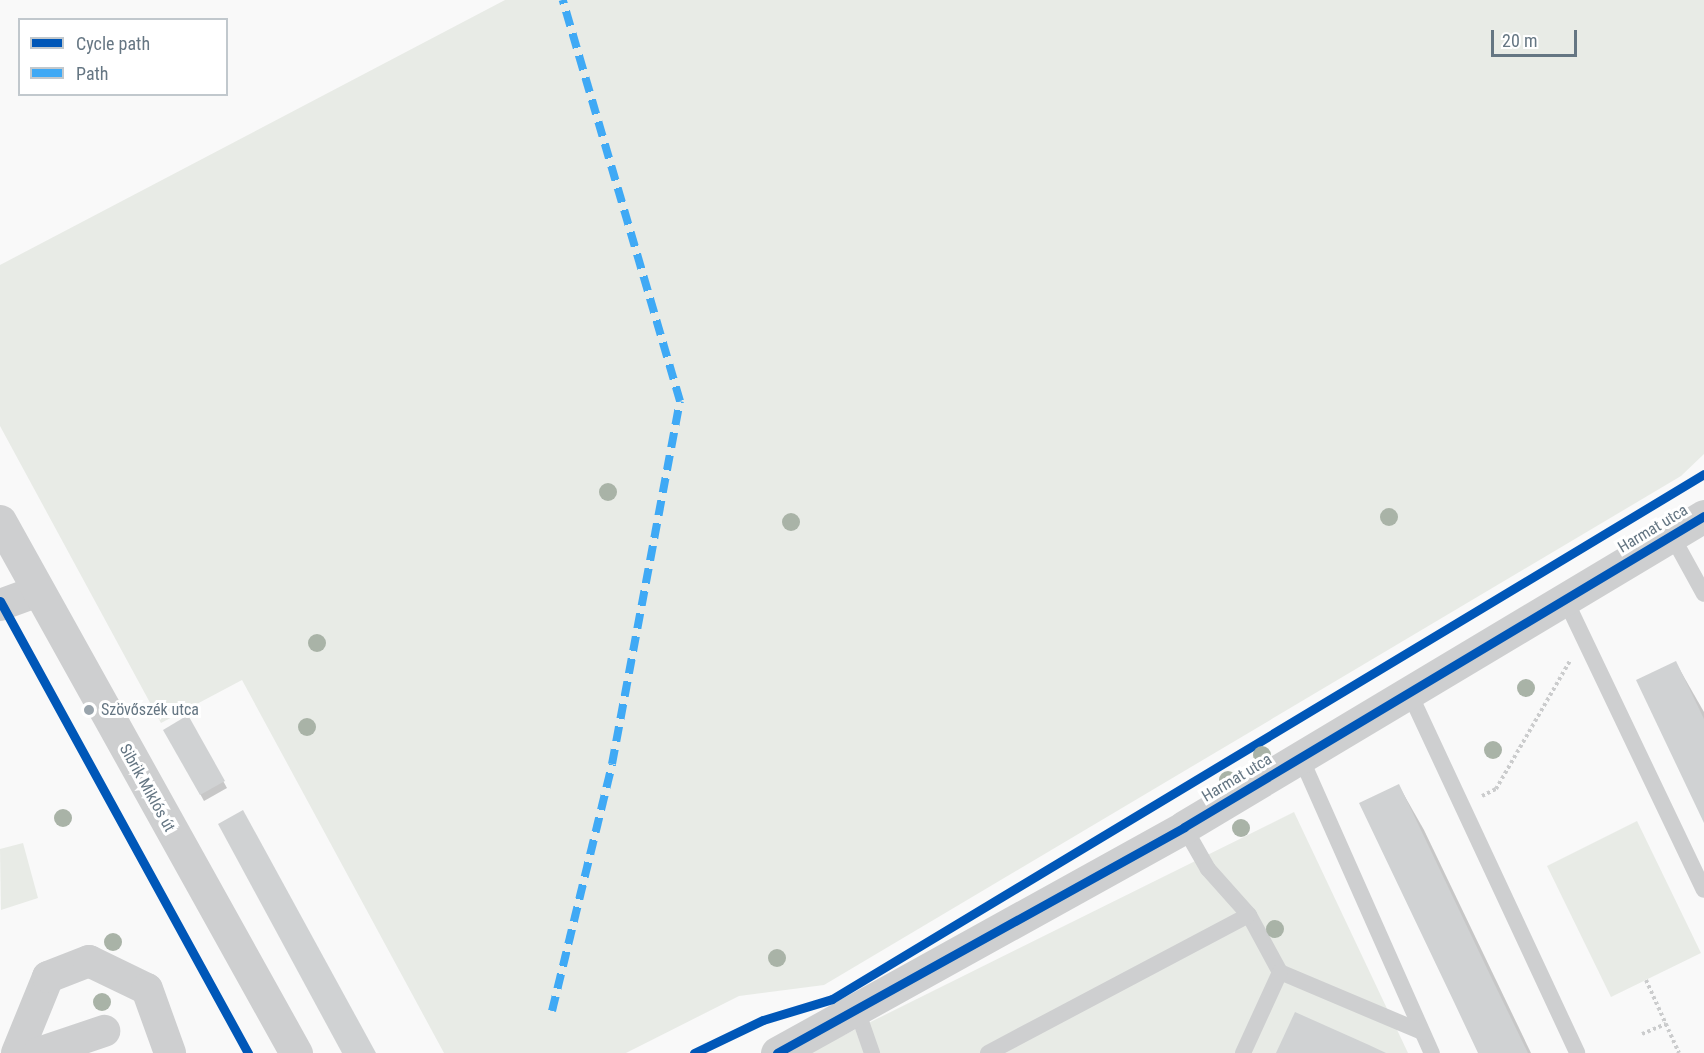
<!DOCTYPE html>
<meta charset="utf-8">
<style>
body{margin:0}
#map{position:relative;width:1704px;height:1053px;overflow:hidden;background:#f9f9f9;font-family:"Roboto Condensed",sans-serif}
div>[style]{position:absolute}
.green>*{inset:0;background:#e8ebe6}
.shadow>*{inset:0;background:#0003}
.building>*{inset:0;background:#d0d2d3}
.path>*{height:4px;margin-top:-2px;transform-origin:0;background:repeating-linear-gradient(90deg,#cbcccd 0 3px,transparent 0 6px)}
.service>*{height:16px;margin:-8px;padding:0 8px;transform-origin:8px;border-radius:8px;background:#cecfd0}
.minor>*{height:32px;margin:-16px;padding:0 16px;transform-origin:16px;border-radius:16px;background:#cecfd0}
.tertiary>*{height:33px;margin:-16.5px;padding:0 16.5px;transform-origin:16.5px;border-radius:16.5px;background:#cecfd0}
.quiet>*{height:8px;margin-top:-4px;transform-origin:0;background:repeating-linear-gradient(90deg,#3fa9f5 0 15px,transparent 0 23px)}
.cycleway>*{height:9px;margin:-4.5px;padding:0 4.5px;transform-origin:4.5px;border-radius:4.5px;background:#0057b8}
.trees>*{width:18px;height:18px;margin:-9px;border-radius:50%;background:#a9b3a7}
.dots>*{width:16px;height:16px;translate:-50% -50%;box-sizing:border-box;border:3px solid #fff;border-radius:50%}
span{translate:-50% -50%;white-space:nowrap;text-align:center;line-height:1.15;-webkit-text-stroke:6px #fff;paint-order:stroke}
.street-label{font-size:16px;color:#657683}
.poi-label{font-size:16px;color:#657683}
.left{translate:0 -50%;text-align:left}
.legend{position:absolute;left:18px;top:18px;width:210px;height:78px;box-sizing:border-box;background:#fff;border:2px solid #c1c8cd;margin:0;padding:8px 10px;list-style:none;font-size:18px;color:#657683}
.legend li{display:flex;align-items:center;gap:12px;height:30px}
.legend b{width:30px;border:2px solid #c1c8cd}
.scale{position:absolute;left:1491px;top:30px;width:86px;height:27px;box-sizing:border-box;border:3px solid #657683;border-top:0;padding-left:8px;font-size:18px;line-height:21px;white-space:nowrap;color:#657683;-webkit-text-stroke:4px #fff;paint-order:stroke}
</style>
<div id="map">
<div class="green">
<i style="clip-path:polygon(505px 0,1704px 0,1704px 454px,1681px 476px,824px 985px,739px 996px,626px 1053px,444px 1053px,242px 680px,161px 723px,0 426px,0 265px)"></i>
<i style="clip-path:polygon(1294px 812px,1408px 1053px,808px 1053px)"></i>
<i style="clip-path:polygon(1637px 821px,1701px 953px,1611px 997px,1547px 866px)"></i>
<i style="clip-path:polygon(23px 843px,38px 898px,1px 910px,0 849px)"></i>
</div>
<div class="shadow">
<i style="clip-path:polygon(1676px 663px,1704px 712px,1704px 819px)"></i>
<i style="clip-path:polygon(188px 717px,227px 788px,204px 801px,165px 730px)"></i>
<i style="clip-path:polygon(1399px 786px,1424px 830px,1531px 1053px,1480px 1053px)"></i>
</div>
<div class="building">
<i style="clip-path:polygon(1676px 661px,1704px 719px,1704px 823px,1636px 680px)"></i>
<i style="clip-path:polygon(188px 715px,225px 781px,200px 795px,163px 730px)"></i>
<i style="clip-path:polygon(1399px 784px,1493px 981px,1528px 1053px,1478px 1053px,1454px 1002px,1359px 803px)"></i>
<i style="clip-path:polygon(243px 810px,376px 1053px,342px 1053px,218px 824px)"></i>
<i style="clip-path:polygon(1295px 1012px,1369px 1045px,1386px 1053px,1276px 1053px)"></i>
</div>
<div class="path">
<i style="left:1482px;top:796px;width:16px;rotate:-27deg"></i>
<i style="left:1496px;top:789px;width:148px;rotate:-60deg"></i>
<i style="left:1646px;top:980px;width:80px;rotate:65.7deg"></i>
<i style="left:1642px;top:1034px;width:26px;rotate:-23deg"></i>
</div>
<div class="service">
<i style="left:1672px;top:536px;width:66px;rotate:61.1deg"></i>
<i style="left:1565px;top:599px;width:322px;rotate:64.5deg"></i>
<i style="left:1409px;top:692px;width:398px;rotate:65deg"></i>
<i style="left:1301px;top:758px;width:323px;rotate:66.1deg"></i>
<i style="left:1184px;top:827px;width:48px;rotate:60.3deg"></i>
<i style="left:1208px;top:869px;width:62px;rotate:48.3deg"></i>
<i style="left:1249px;top:915px;width:65px;rotate:61.5deg"></i>
<i style="left:1280px;top:972px;width:154px;rotate:22.9deg"></i>
<i style="left:857px;top:1010px;width:46px;rotate:70.8deg"></i>
<i style="left:988px;top:1053px;width:295px;rotate:-27.9deg"></i>
<i style="left:1243px;top:1053px;width:89px;rotate:-65.4deg"></i>
</div>
<div class="minor">
<i style="left:0;top:605px;width:40px;rotate:-20.2deg"></i>
<i style="left:17px;top:1053px;width:82px;rotate:-67.8deg"></i>
<i style="left:48px;top:977px;width:44px;rotate:-21.3deg"></i>
<i style="left:89px;top:961px;width:64px;rotate:25.8deg"></i>
<i style="left:147px;top:989px;width:68px;rotate:70.2deg"></i>
<i style="left:39px;top:1053px;width:69px;rotate:-18.7deg"></i>
</div>
<div class="tertiary">
<i style="left:0;top:521px;width:609px;rotate:60.91deg"></i>
<i style="left:777px;top:1053px;width:466px;rotate:-29deg"></i>
<i style="left:1184px;top:827px;width:606px;rotate:-30.88deg"></i>
</div>
<div class="quiet">
<i style="left:552px;top:1011px;width:254px;rotate:-76.3deg"></i>
<i style="left:612px;top:764px;width:369px;rotate:-79.4deg"></i>
<i style="left:680px;top:401px;width:418px;rotate:-106.3deg"></i>
</div>
<div class="cycleway">
<i style="left:0;top:601px;width:516px;rotate:61.25deg"></i>
<i style="left:694px;top:1053px;width:76px;rotate:-25.6deg"></i>
<i style="left:763px;top:1020px;width:72px;rotate:-16.9deg"></i>
<i style="left:832px;top:999px;width:1018px;rotate:-31.05deg"></i>
<i style="left:777px;top:1053px;width:466px;rotate:-29deg"></i>
<i style="left:1184px;top:827px;width:606px;rotate:-30.88deg"></i>
</div>
<div class="trees">
<i style="left:608px;top:492px"></i>
<i style="left:1389px;top:517px"></i>
<i style="left:791px;top:522px"></i>
<i style="left:317px;top:643px"></i>
<i style="left:1526px;top:688px"></i>
<i style="left:307px;top:727px"></i>
<i style="left:1493px;top:750px"></i>
<i style="left:1262px;top:755px"></i>
<i style="left:1228px;top:780px"></i>
<i style="left:63px;top:818px"></i>
<i style="left:1241px;top:828px"></i>
<i style="left:1275px;top:929px"></i>
<i style="left:113px;top:942px"></i>
<i style="left:777px;top:958px"></i>
<i style="left:102px;top:1002px"></i>
</div>
<div class="dots">
<i style="left:89px;top:710px;background:#99a4ac"></i>
</div>
<div class="street-label">
<span style="left:1653px;top:529px;rotate:-31deg">Harmat utca</span>
<span style="left:1237px;top:778px;rotate:-31deg">Harmat utca</span>
<span style="left:147px;top:788px;rotate:61deg">Sibrik Miklós út</span>
</div>
<div class="poi-label">
<span class="left" style="left:101px;top:710px">Szövőszék utca</span>
</div>
<ul class="legend">
<li><b style="height:8px;background:#0057b8"></b>Cycle path</li>
<li><b style="height:8px;background:#3fa9f5"></b>Path</li>
</ul>
<div class="scale">20 m</div>
</div>
